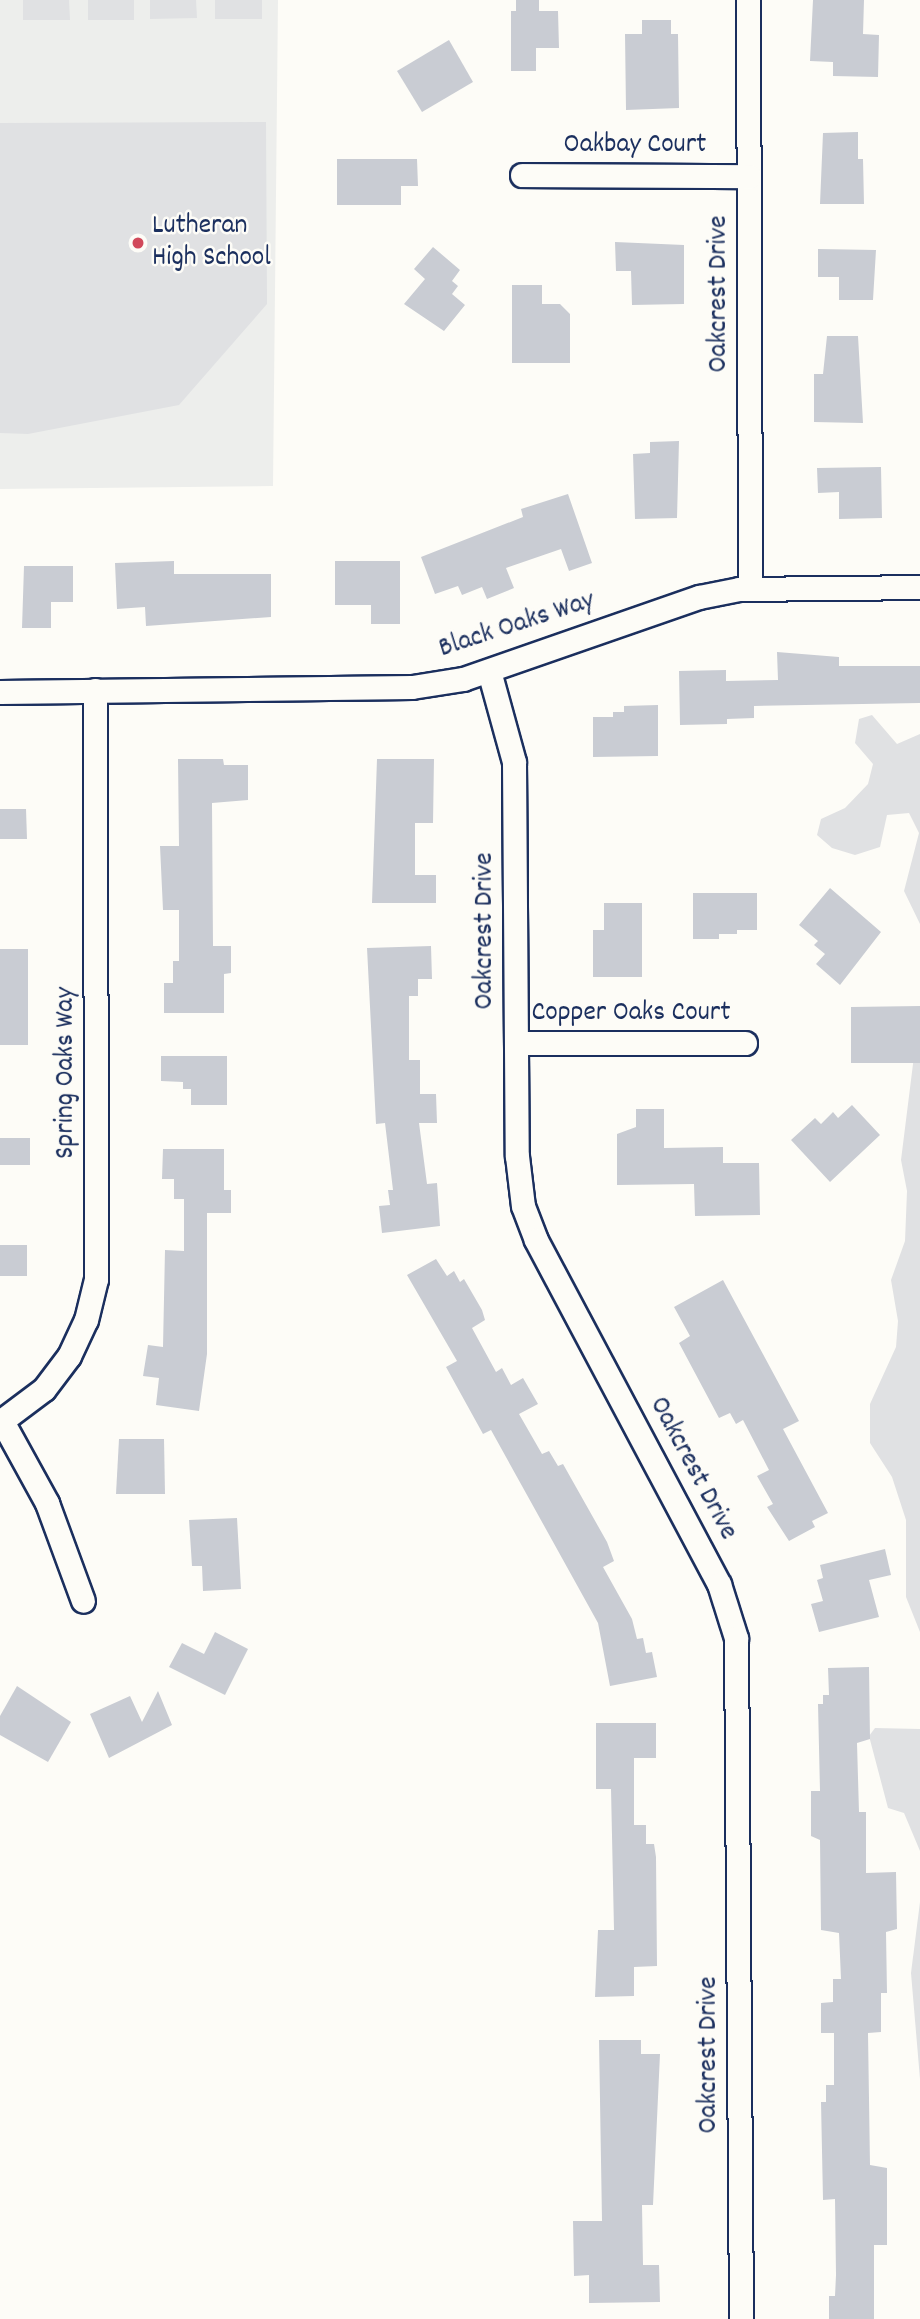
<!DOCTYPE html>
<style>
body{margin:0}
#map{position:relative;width:920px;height:2319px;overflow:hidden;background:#fdfcf7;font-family:Dekko,sans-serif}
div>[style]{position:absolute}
.built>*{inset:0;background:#edeeec}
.green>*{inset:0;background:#e0e1e3}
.building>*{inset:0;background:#c9ccd3}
.roads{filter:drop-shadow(2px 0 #1b2f5e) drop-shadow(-2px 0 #1b2f5e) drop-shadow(0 2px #1b2f5e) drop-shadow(0 -2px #1b2f5e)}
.minor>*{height:23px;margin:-11.5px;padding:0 11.5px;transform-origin:11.5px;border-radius:11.5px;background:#fdfcf7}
.dots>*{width:19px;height:19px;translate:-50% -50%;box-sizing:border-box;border:4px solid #fdfcf7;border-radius:50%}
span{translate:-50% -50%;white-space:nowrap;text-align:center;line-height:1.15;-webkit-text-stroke:5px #fdfcf7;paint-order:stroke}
.street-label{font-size:28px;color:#1b2f5e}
.poi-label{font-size:28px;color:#1b2f5e}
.left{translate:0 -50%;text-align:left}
</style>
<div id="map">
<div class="built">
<i style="clip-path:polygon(0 0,278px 0,273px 486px,0 489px)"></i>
</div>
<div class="green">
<i style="clip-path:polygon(23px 0,69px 0,70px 20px,23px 20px)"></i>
<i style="clip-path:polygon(88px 0,134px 0,134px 20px,88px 20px)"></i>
<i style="clip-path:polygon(150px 0,196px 0,197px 18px,150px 19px)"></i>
<i style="clip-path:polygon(215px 0,262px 0,262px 19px,215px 19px)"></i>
<i style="clip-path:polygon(266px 122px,267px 304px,179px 405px,28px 434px,0 433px,0 123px)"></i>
<i style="clip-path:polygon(872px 715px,897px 744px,920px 734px,920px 924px,904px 891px,919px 833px,909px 813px,887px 815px,880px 847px,855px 855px,832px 848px,817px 835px,821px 819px,845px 808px,868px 784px,873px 764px,855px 743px,859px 719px)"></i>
<i style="clip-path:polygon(920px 1008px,920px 1632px,906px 1597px,906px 1520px,892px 1477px,870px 1443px,870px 1404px,896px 1347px,898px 1321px,891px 1280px,905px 1241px,907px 1191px,901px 1160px)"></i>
<i style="clip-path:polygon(875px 1728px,920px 1729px,920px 1851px,904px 1813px,888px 1808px,869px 1736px)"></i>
<i style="clip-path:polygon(920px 1902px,920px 2079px,911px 1973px)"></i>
</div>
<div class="building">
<i style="clip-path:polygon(516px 0,539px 0,539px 11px,558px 11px,559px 48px,536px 48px,536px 71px,511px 71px,511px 11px,516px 11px)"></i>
<i style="clip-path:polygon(813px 0,864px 0,863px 34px,879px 35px,878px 77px,833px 76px,833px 62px,810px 61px)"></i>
<i style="clip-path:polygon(642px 20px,671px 20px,671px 34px,678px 34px,679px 108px,626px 110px,625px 34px,642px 34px)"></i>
<i style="clip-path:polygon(449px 40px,473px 82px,422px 112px,397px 71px)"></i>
<i style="clip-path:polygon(858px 132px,858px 159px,863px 159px,864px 204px,820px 204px,823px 133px)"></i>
<i style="clip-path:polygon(337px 159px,417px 159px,418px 186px,401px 186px,401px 205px,337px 205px)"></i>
<i style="clip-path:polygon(615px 242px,684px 245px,684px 304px,632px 305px,631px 271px,616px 271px)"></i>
<i style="clip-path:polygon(433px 247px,460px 270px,452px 281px,458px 286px,452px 294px,465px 305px,444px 331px,404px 304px,425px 279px,414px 269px)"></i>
<i style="clip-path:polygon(818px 249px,876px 250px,873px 300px,839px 300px,839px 277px,818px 277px)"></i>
<i style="clip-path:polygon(512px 285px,542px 285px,542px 304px,560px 304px,570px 314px,570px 363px,512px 363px)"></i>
<i style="clip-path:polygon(827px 336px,858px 336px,863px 423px,814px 422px,814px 374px,823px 374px)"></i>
<i style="clip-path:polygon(679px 441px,677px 518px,635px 519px,633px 454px,650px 453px,650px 442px)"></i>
<i style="clip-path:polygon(881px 467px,882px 518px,839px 519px,839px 492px,818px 493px,817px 468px)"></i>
<i style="clip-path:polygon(568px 494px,592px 563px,569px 571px,561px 549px,506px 568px,514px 588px,487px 599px,482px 587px,462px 595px,458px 586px,435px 594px,421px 557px,523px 517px,521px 509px)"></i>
<i style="clip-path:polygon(174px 561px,174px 574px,271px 574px,271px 617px,146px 626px,145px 607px,117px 609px,115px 563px)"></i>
<i style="clip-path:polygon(335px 561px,400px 561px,400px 624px,371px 624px,371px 605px,335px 605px)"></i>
<i style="clip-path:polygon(24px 566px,73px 566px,73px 602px,51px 602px,51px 628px,22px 628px)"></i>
<i style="clip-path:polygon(777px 652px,839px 657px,839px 666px,920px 666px,920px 703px,754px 706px,754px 718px,727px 719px,727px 724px,680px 725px,679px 671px,726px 670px,726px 681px,778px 680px)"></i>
<i style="clip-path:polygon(658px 705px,658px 756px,593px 757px,593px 717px,613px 717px,613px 712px,624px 712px,624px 706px)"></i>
<i style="clip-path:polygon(178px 759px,223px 759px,224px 765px,248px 765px,248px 800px,212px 803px,213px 946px,231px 946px,231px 973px,224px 974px,224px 1013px,164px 1013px,164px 983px,173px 983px,173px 961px,179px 961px,179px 910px,163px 910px,160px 846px,179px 846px)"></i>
<i style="clip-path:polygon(377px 759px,434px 759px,433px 823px,415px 823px,415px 875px,436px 875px,436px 903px,372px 903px)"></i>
<i style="clip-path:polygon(0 809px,26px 809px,27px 839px,0 839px)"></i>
<i style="clip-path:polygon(830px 888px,881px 932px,840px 985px,816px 964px,825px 954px,814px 945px,818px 941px,799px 925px)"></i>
<i style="clip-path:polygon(693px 893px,757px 893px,757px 930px,737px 930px,737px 934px,719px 934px,719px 939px,693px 939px)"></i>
<i style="clip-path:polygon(604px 903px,642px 903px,642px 977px,593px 977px,593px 930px,604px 930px)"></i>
<i style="clip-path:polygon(431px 946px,432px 979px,418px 979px,418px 996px,409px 996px,409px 1060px,420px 1060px,420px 1094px,436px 1094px,437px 1123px,419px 1123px,427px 1184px,437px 1183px,440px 1226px,382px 1233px,379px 1206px,390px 1205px,388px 1190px,393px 1190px,385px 1123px,376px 1124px,367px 948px)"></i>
<i style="clip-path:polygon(0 949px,28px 949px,28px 1045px,0 1045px)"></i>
<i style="clip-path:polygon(920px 1006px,920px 1063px,851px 1063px,851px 1007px)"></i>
<i style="clip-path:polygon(161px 1056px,227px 1056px,227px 1105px,191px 1105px,191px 1089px,183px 1089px,183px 1082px,161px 1081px)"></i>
<i style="clip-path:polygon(852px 1105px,880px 1135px,830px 1182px,791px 1140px,815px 1118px,821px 1124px,833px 1112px,838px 1118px)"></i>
<i style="clip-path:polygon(636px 1109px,664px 1109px,664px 1148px,723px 1147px,723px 1163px,759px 1163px,760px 1215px,695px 1216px,694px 1184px,617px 1185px,617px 1134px,636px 1127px)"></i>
<i style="clip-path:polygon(0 1138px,30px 1138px,30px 1165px,0 1165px)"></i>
<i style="clip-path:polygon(163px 1149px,224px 1149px,224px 1190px,231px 1190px,231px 1213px,207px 1213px,207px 1354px,199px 1411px,156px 1405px,159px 1378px,143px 1376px,148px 1345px,163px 1347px,165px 1250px,184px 1251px,184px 1199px,174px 1199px,174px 1179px,162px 1179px)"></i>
<i style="clip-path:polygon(0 1245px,27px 1245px,27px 1276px,0 1276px)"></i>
<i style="clip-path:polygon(436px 1259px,447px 1276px,454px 1271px,460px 1282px,464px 1279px,482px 1310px,485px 1320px,472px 1328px,496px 1372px,502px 1368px,511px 1385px,523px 1378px,538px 1404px,519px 1414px,542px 1454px,549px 1451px,558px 1466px,563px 1464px,607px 1542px,614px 1561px,603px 1567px,632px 1619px,637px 1639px,643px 1638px,646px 1653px,652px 1652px,657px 1677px,610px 1686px,598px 1623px,491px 1430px,483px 1434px,446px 1367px,457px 1361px,407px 1275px)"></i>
<i style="clip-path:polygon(723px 1280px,799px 1421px,783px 1429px,828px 1513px,812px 1521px,815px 1527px,789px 1541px,767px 1507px,773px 1504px,757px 1476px,769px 1470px,743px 1420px,736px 1424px,730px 1413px,719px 1418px,679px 1343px,690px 1336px,674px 1307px)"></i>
<i style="clip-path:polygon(119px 1439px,164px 1439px,165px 1494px,116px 1494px)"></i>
<i style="clip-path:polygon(237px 1518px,241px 1589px,203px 1591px,202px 1566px,192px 1566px,189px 1520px)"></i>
<i style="clip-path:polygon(885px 1549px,891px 1575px,869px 1580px,879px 1617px,819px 1632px,811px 1604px,823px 1601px,817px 1580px,823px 1578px,820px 1565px)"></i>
<i style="clip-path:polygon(215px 1632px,248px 1649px,225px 1695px,169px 1667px,182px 1643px,204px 1654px)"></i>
<i style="clip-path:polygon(869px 1667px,870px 1739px,857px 1743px,859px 1812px,866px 1812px,866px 1873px,896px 1872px,897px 1929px,886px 1932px,887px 1993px,881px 1993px,881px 2032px,868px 2033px,870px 2165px,887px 2168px,887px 2245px,874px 2245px,874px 2319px,829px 2319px,829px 2296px,835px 2296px,836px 2275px,835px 2199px,823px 2200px,821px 2102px,826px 2102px,826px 2085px,834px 2085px,834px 2033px,821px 2033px,821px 2003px,833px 2002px,833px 1979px,841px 1979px,839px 1933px,821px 1930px,820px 1840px,811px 1836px,811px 1791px,820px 1791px,818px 1704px,823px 1704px,823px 1695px,829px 1695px,828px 1668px)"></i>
<i style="clip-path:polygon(17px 1686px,71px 1722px,48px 1762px,0 1735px,0 1716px)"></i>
<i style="clip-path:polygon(158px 1691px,172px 1725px,109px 1758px,90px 1714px,130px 1696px,142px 1722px)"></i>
<i style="clip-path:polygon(596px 1723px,656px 1723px,656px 1758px,634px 1758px,634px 1825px,646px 1825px,646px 1844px,654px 1844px,656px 1857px,657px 1966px,634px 1967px,634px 1996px,595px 1997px,598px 1930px,614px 1930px,611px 1789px,596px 1789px)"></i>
<i style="clip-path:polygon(599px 2040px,641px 2040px,641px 2054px,660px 2054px,653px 2205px,642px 2205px,643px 2265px,659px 2265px,660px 2302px,589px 2303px,589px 2275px,574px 2276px,573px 2221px,602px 2221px)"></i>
</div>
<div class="roads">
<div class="minor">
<i style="left:748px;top:0;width:587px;rotate:89.8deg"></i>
<i style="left:522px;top:175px;width:227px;rotate:0.3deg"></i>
<i style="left:489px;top:671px;width:94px;rotate:74.6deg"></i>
<i style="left:514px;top:762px;width:394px;rotate:89.6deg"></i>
<i style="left:517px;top:1156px;width:50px;rotate:83.2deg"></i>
<i style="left:523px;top:1206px;width:36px;rotate:69deg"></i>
<i style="left:536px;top:1240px;width:390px;rotate:62deg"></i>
<i style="left:719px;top:1584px;width:57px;rotate:72.5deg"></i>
<i style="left:736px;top:1638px;width:681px;rotate:89.58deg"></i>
<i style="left:0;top:692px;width:412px;rotate:-0.7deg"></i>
<i style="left:412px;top:687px;width:52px;rotate:-8.9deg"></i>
<i style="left:463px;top:679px;width:250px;rotate:-19.2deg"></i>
<i style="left:699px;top:597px;width:41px;rotate:-11.3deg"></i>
<i style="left:739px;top:589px;width:181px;rotate:-0.6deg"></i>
<i style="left:516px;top:1043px;width:229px"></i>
<i style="left:2px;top:1421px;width:94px;rotate:61.2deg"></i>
<i style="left:47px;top:1503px;width:104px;rotate:69.8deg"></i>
<i style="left:0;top:1422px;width:55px;rotate:-36.9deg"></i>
<i style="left:44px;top:1389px;width:41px;rotate:-52.9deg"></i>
<i style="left:69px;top:1356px;width:40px;rotate:-65deg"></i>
<i style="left:86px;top:1320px;width:42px;rotate:-76.3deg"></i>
<i style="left:96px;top:1279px;width:589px;rotate:-90.1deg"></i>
</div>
</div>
<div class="dots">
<i style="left:138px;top:243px;background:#d1495b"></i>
</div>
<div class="street-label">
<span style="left:635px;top:146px">Oakbay Court</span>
<span style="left:720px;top:294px;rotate:-90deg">Oakcrest Drive</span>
<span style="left:517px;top:626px;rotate:-18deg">Black Oaks Way</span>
<span style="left:486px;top:931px;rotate:-90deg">Oakcrest Drive</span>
<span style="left:631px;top:1014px">Copper Oaks Court</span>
<span style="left:67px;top:1073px;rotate:-90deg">Spring Oaks Way</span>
<span style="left:692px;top:1469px;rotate:62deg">Oakcrest Drive</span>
<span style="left:710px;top:2055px;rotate:-90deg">Oakcrest Drive</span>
</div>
<div class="poi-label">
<span class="left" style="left:152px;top:243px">Lutheran<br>High School</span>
</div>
</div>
